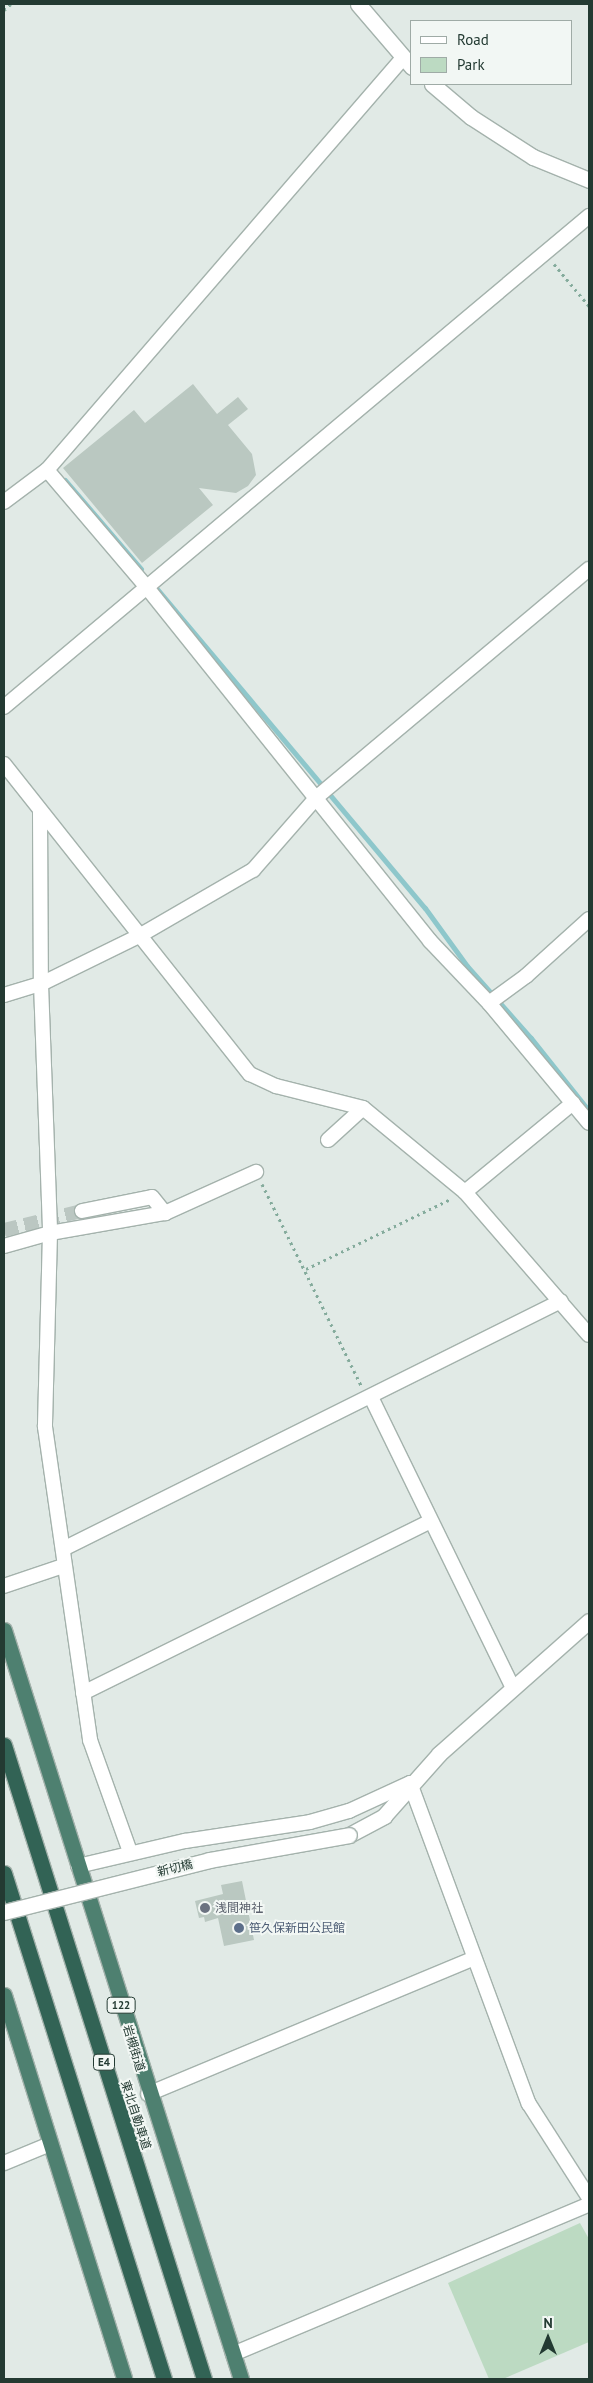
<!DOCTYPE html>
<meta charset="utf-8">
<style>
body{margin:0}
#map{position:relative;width:593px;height:2383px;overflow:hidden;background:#e1eae6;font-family:"PT Sans","Noto Sans JP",sans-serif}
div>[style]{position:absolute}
.green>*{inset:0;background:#bcdac2}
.stream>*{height:5px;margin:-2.5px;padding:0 2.5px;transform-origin:2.5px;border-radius:2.5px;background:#8ec7cb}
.building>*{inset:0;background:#bac8c1}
.minor-tunnel>*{height:14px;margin-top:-7px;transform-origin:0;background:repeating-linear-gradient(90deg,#bbc7c2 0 14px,transparent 0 21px)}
.path>*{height:3px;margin-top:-1.5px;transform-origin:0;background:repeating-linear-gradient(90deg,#84ab9c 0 2.5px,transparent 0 6.5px)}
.roads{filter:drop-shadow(1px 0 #a4b2ac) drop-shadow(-1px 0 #a4b2ac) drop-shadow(0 1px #a4b2ac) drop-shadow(0 -1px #a4b2ac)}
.minor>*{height:14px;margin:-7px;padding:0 7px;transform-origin:7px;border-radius:7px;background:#fff}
.tertiary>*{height:15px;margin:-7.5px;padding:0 7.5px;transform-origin:7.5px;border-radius:7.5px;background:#fff}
.trunk>*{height:15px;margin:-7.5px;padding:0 7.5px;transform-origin:7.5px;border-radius:7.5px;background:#4e8070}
.motorway>*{height:15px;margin:-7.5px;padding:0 7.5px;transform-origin:7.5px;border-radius:7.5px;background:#326355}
.bridges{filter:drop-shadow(1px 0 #a4b2ac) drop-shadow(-1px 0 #a4b2ac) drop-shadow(0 1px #a4b2ac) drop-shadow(0 -1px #a4b2ac)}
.tertiary-bridge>*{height:15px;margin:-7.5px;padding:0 7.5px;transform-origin:7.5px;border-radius:7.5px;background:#fff}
.dots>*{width:14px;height:14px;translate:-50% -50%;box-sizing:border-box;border:2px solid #f2f7f4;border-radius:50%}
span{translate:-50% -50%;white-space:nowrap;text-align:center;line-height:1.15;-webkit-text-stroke:4px #f2f7f4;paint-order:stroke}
.shield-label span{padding:1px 4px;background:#f2f7f4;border:1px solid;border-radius:4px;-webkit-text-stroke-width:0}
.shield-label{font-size:11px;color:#233a32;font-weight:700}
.street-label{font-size:12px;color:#233a32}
.worship-label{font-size:12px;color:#5b616d}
.left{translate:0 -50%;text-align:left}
.service-label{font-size:12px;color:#4e5e75}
.frame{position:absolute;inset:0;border:5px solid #233a32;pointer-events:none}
.legend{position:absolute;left:410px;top:20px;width:162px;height:65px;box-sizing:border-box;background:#f2f7f4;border:1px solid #9faba6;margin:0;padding:6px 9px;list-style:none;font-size:15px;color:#233a32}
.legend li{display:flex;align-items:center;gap:10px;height:25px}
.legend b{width:25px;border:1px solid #9faba6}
.north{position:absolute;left:523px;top:2313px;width:50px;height:50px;-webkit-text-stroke:4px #f2f7f4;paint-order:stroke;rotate:0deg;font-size:14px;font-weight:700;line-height:20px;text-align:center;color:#233a32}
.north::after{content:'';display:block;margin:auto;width:18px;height:22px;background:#233a32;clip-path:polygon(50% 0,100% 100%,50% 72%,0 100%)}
</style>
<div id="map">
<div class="green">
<i style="clip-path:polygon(580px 2223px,589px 2239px,589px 2342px,503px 2379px,489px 2379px,448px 2283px)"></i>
</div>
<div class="stream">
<i style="left:65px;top:480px;width:117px;rotate:49.5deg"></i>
<i style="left:153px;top:584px;width:423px;rotate:50deg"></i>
<i style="left:425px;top:908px;width:72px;rotate:54.1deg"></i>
<i style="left:467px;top:966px;width:96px;rotate:48.4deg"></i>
<i style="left:531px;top:1038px;width:93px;rotate:51.5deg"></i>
</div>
<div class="building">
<i style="clip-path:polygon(193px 384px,217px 414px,238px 397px,248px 409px,228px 425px,252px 454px,256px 475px,248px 486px,236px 493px,199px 488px,213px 505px,142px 563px,63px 468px,134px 410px,145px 423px)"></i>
<i style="clip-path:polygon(242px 1881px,254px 1940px,224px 1946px,218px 1918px,205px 1922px,204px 1917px,199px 1918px,195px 1901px,223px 1894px,221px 1885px)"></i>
</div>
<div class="minor-tunnel">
<i style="left:4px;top:1230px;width:80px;rotate:-13.7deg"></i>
</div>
<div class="path">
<i style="left:4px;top:10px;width:9px;rotate:-41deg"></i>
<i style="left:554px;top:264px;width:55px;rotate:50.2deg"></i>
<i style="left:262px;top:1184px;width:224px;rotate:63.8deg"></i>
<i style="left:306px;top:1269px;width:161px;rotate:-25.8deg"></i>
</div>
<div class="roads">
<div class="minor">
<i style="left:47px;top:470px;width:151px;rotate:49.6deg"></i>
<i style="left:145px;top:585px;width:456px;rotate:51.3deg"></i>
<i style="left:430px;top:941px;width:86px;rotate:46.4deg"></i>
<i style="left:489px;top:1003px;width:156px;rotate:50.2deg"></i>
<i style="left:4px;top:502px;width:54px;rotate:-36.7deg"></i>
<i style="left:47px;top:470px;width:543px;rotate:-49.18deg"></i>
<i style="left:4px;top:707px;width:764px;rotate:-40.01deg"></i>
<i style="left:4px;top:764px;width:396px;rotate:51.6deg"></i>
<i style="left:250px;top:1074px;width:29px;rotate:25deg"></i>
<i style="left:276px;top:1086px;width:90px;rotate:14.2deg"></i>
<i style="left:363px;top:1108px;width:132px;rotate:39.5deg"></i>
<i style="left:465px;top:1192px;width:189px;rotate:49.1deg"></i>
<i style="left:40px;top:812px;width:172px;rotate:89.7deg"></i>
<i style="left:41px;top:984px;width:249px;rotate:87.9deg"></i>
<i style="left:50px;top:1233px;width:194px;rotate:91.5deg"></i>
<i style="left:45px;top:1427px;width:316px;rotate:81.8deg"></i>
<i style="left:90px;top:1740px;width:119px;rotate:70.3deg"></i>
<i style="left:4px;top:995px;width:39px;rotate:-17deg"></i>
<i style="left:41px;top:984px;width:109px;rotate:-26.1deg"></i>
<i style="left:139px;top:936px;width:132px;rotate:-30.1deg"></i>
<i style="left:253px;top:870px;width:97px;rotate:-48.8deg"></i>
<i style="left:317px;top:797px;width:355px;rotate:-40deg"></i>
<i style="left:489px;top:1003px;width:46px;rotate:-36.1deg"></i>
<i style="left:526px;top:976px;width:85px;rotate:-42.1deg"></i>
<i style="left:328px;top:1140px;width:47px;rotate:-42.4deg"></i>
<i style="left:465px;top:1192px;width:140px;rotate:-39.5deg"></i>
<i style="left:82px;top:1211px;width:71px;rotate:-11.3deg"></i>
<i style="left:152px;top:1197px;width:21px;rotate:51deg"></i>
<i style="left:4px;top:1246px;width:48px;rotate:-15.8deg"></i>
<i style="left:50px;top:1233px;width:117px;rotate:-9.9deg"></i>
<i style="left:165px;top:1213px;width:100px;rotate:-24.3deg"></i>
<i style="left:371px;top:1397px;width:324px;rotate:64deg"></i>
<i style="left:63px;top:1549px;width:556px;rotate:-26.47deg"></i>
<i style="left:4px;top:1586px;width:62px;rotate:-18.7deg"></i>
<i style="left:83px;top:1693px;width:388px;rotate:-26.3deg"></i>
<i style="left:78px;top:1866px;width:110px;rotate:-13.2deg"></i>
<i style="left:185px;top:1841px;width:126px;rotate:-8.6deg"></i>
<i style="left:310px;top:1822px;width:41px;rotate:-15.8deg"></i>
<i style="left:349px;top:1811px;width:67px;rotate:-24.7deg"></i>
<i style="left:410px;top:1783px;width:342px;rotate:69.7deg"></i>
<i style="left:529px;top:2104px;width:112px;rotate:57.4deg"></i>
<i style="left:148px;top:2094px;width:353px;rotate:-22.6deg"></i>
<i style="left:4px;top:2163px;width:50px;rotate:-22.4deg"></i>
<i style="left:233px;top:2354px;width:386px;rotate:-22.8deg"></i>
</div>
<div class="tertiary">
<i style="left:358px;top:4px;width:83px;rotate:49.4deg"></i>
<i style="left:432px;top:84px;width:51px;rotate:40.2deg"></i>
<i style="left:471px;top:117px;width:74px;rotate:32.8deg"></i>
<i style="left:533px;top:157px;width:61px;rotate:22.3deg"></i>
<i style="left:349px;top:1835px;width:40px;rotate:-28deg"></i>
<i style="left:384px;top:1816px;width:83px;rotate:-48.4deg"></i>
<i style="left:439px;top:1754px;width:200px;rotate:-41.6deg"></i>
</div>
<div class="trunk">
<i style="left:4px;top:1630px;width:786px;rotate:72.44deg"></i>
<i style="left:4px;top:1995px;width:402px;rotate:72.6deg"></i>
</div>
<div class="motorway">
<i style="left:4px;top:1745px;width:665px;rotate:72.49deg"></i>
<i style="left:4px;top:1873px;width:531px;rotate:72.45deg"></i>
</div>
</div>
<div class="bridges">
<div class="tertiary-bridge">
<i style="left:4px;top:1912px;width:211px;rotate:-14.2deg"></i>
<i style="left:209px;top:1860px;width:142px;rotate:-10.1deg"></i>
</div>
</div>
<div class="dots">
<i style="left:205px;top:1908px;background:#6b7280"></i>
<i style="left:239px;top:1928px;background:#5c6f8a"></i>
</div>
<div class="shield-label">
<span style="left:121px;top:2005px">122</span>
<span style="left:104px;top:2062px">E4</span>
</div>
<div class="street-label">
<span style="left:175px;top:1868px;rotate:-14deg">新切橋</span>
<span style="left:134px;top:2048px;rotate:73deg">岩槻街道</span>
<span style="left:136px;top:2115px;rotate:72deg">東北自動車道</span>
</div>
<div class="worship-label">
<span class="left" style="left:215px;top:1908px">浅間神社</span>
</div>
<div class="service-label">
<span class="left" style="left:249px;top:1928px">笹久保新田公民館</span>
</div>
<div class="frame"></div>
<ul class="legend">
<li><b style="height:6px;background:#fff"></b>Road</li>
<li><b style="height:14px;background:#bcdac2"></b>Park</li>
</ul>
<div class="north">N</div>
</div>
